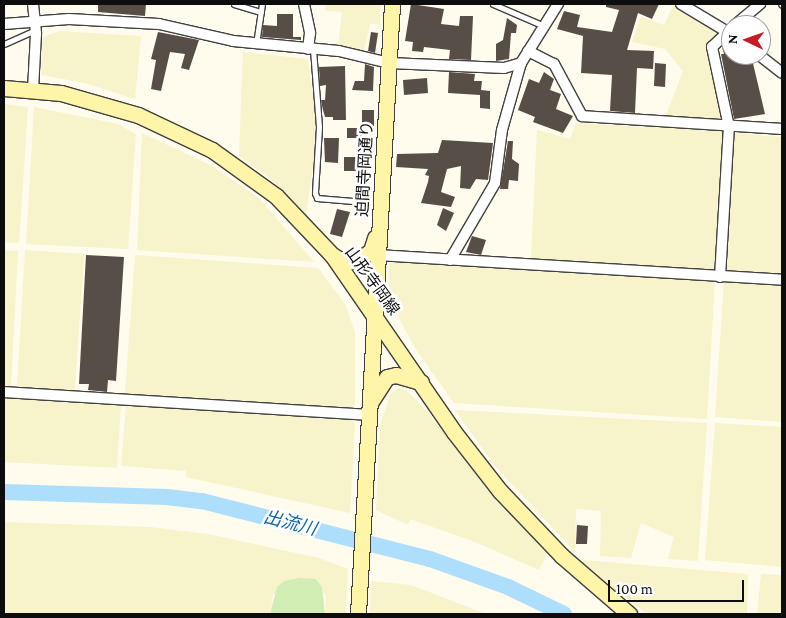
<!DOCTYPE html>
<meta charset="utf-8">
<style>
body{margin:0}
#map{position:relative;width:786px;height:618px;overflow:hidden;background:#fffbed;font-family:"Crimson Pro","Noto Sans JP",serif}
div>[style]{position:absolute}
.farmland>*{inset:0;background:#f7f3cb}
.green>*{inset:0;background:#d1edb3}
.river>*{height:16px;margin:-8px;padding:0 8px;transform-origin:8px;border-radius:8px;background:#addefb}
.building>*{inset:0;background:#574e48}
.roads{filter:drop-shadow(1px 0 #404040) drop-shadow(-1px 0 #404040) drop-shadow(0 1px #404040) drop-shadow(0 -1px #404040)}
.lane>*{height:5px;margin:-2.5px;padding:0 2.5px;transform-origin:2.5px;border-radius:2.5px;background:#fff}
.street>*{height:10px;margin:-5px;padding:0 5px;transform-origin:5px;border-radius:5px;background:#fff}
.secondary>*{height:15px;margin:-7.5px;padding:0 7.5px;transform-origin:7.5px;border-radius:7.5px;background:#fff5a8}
span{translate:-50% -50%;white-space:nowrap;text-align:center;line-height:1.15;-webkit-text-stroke:5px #fff;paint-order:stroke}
.street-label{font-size:16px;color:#0d0d0d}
.water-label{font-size:18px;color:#0d65a8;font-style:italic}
.frame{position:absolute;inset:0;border:5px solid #0d0d0d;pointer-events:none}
.north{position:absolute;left:721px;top:15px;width:50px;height:50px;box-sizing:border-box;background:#fff;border:1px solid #9e9e9e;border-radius:50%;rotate:273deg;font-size:14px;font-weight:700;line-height:20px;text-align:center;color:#0d0d0d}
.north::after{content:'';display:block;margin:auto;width:18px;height:22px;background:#c81a23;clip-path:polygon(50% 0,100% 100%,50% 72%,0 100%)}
.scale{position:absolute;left:608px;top:580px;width:136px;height:22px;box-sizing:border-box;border:2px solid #0d0d0d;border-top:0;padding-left:6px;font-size:15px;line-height:18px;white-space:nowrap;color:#0d0d0d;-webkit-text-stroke:4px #fff;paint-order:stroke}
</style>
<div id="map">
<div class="farmland">
<i style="clip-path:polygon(325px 4px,381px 4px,380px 24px,370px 24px,364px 51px,338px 46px,342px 12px,325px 11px)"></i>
<i style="clip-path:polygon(674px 4px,721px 32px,708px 45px,725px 120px,664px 120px,683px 71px,665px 49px,632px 42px,641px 17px,664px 25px)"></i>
<i style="clip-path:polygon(59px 31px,141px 36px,135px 99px,85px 83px,41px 75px,43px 37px)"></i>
<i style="clip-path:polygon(243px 52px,308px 59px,315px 111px,314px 159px,306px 214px,269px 178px,239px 156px)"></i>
<i style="clip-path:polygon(4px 104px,28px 107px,19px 243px,4px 242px)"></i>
<i style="clip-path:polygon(34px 107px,118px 124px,136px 134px,128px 249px,26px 244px)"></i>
<i style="clip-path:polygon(576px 123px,723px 131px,716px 270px,531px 261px,537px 130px,570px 139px)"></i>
<i style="clip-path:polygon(142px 133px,210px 165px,259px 198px,314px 262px,137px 250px)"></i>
<i style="clip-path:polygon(732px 133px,782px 137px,782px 277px,724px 272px)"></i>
<i style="clip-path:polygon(4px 250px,18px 251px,11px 387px,4px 386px)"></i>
<i style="clip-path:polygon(25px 250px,84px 254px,75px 388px,72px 392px,17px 388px)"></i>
<i style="clip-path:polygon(135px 255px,318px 268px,345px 304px,355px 332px,355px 406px,352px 409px,125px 394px)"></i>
<i style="clip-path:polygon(389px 260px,715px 280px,707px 419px,454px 403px,415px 348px,394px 309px,389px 293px)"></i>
<i style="clip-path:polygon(724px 281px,782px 284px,782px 422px,715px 417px)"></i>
<i style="clip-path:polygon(402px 386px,426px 410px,500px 505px,548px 552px,539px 570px,475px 542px,410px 519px,408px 525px,376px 510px,380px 426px,391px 393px)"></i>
<i style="clip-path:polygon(4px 397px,121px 404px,117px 468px,4px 462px)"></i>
<i style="clip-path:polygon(126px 406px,352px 418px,355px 424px,350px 513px,186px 477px,186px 471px,121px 466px)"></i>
<i style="clip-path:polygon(455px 410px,707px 423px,698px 561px,668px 559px,674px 537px,641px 523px,631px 558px,600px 556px,601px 511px,576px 509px,575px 552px,495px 466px)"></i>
<i style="clip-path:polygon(715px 423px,782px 427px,782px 567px,705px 560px)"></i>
<i style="clip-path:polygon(4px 522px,150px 527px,208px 534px,319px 558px,348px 569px,346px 614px,325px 614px,326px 596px,316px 579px,273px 595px,270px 614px,4px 614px)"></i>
<i style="clip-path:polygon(584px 560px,748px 574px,747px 614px,647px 614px,586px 568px,581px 562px)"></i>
<i style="clip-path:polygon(761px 574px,782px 575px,782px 614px,757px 614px)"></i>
<i style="clip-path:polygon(371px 581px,411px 585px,486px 614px,370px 614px)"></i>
</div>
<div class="green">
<i style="clip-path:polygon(300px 578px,316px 579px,322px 587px,325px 614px,270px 614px,277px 587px,284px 581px)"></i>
</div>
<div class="river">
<i style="left:4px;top:492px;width:163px;rotate:1.8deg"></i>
<i style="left:167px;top:497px;width:35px;rotate:7deg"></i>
<i style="left:202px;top:501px;width:235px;rotate:14.3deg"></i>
<i style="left:430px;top:559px;width:83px;rotate:19.7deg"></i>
<i style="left:508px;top:587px;width:62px;rotate:25.7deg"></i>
</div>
<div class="building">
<i style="clip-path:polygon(98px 4px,146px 4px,145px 16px,98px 12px)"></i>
<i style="clip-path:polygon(411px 4px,444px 9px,441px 24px,459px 26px,460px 16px,473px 16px,471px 60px,449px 59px,450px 50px,424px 47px,423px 52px,412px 51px,413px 42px,405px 41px)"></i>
<i style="clip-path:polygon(606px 4px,659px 4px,652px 19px,638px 13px,627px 50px,654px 51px,653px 69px,637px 68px,635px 113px,610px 111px,612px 75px,581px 73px,583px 36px,557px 29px,564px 11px,580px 15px,577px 27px,612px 32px,619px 10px,606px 7px)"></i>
<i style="clip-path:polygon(277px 14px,293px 14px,293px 37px,301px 37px,301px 40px,262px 37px,263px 25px,277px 26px)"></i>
<i style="clip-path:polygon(507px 18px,517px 25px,516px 33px,511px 33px,509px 59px,496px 61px,496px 44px,503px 40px)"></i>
<i style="clip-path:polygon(158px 32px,199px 40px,189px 70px,181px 68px,185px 54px,170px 52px,161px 91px,151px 89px,156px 60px,151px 59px)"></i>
<i style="clip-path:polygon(371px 32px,378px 33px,375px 53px,368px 51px)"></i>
<i style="clip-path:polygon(731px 43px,731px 55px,751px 55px,765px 114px,734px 119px,721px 54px,724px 54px,722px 47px)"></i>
<i style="clip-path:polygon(655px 63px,666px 64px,665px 87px,654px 86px)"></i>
<i style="clip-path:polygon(365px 64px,374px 67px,373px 91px,352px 90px,355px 81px,364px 81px)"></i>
<i style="clip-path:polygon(345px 66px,346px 120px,333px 120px,333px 117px,325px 117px,323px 110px,321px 100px,325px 100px,326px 85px,320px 86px,319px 67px)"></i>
<i style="clip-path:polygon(449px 72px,475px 74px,474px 81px,482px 81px,481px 90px,490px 91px,490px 109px,480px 108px,480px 95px,448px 93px)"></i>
<i style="clip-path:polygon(544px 72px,554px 79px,550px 90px,561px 94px,556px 109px,573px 116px,563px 133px,533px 122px,535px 117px,518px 110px,529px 79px,539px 83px)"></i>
<i style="clip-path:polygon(427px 78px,428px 93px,404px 95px,403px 80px)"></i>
<i style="clip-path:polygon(362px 110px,374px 110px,374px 126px,362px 126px)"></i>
<i style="clip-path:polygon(347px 128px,363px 128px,362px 138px,347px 138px)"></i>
<i style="clip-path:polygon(324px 138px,339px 138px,338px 163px,325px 162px)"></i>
<i style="clip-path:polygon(442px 140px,493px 143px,488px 180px,476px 179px,470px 189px,460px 188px,461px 166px,447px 169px,441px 192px,455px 197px,451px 207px,421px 203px,428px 182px,429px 176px,425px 175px,428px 169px,396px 167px,397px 154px,438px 153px)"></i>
<i style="clip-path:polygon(508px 141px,513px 141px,512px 159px,519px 164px,518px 181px,509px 180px,508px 189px,500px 189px)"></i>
<i style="clip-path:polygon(344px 157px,358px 157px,358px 171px,344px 171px)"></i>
<i style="clip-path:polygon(443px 208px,454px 213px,446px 231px,437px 225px)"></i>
<i style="clip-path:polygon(337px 209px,350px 212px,342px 237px,330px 234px)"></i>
<i style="clip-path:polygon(472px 236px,486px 240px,481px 255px,466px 252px)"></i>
<i style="clip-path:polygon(86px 255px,124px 257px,116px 381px,108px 380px,107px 392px,88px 390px,89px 384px,79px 384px)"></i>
<i style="clip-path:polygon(577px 525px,588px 526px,587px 544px,576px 544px)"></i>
</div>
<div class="roads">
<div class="lane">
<i style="left:234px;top:4px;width:28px;rotate:17deg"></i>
<i style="left:493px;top:4px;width:56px;rotate:23.3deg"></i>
<i style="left:781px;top:4px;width:1px;rotate:45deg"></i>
<i style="left:4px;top:44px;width:35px;rotate:-24deg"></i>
<i style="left:256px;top:44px;width:40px;rotate:-81.5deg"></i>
<i style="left:313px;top:49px;width:78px;rotate:85.6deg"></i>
<i style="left:319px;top:127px;width:66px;rotate:93.5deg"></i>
<i style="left:315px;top:193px;width:5px;rotate:68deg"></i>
<i style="left:317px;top:198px;width:48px;rotate:4.8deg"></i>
</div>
<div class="street">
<i style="left:33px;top:4px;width:30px;rotate:84deg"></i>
<i style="left:36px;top:34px;width:56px;rotate:93.1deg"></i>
<i style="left:304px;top:4px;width:30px;rotate:78deg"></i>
<i style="left:310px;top:33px;width:16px;rotate:97deg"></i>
<i style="left:681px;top:4px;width:58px;rotate:31deg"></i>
<i style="left:4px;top:24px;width:65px;rotate:-4.4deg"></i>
<i style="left:69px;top:19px;width:90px;rotate:3.2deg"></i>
<i style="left:159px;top:24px;width:76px;rotate:12.9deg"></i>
<i style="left:233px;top:41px;width:106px;rotate:5.4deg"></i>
<i style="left:339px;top:51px;width:51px;rotate:13.5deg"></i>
<i style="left:389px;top:63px;width:115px;rotate:2.5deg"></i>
<i style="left:504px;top:68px;width:18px;rotate:-16deg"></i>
<i style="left:735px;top:25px;width:33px;rotate:-40deg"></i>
<i style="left:528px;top:51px;width:29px;rotate:27deg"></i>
<i style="left:554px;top:64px;width:59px;rotate:61.7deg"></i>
<i style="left:582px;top:116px;width:200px;rotate:3.7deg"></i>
<i style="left:759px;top:55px;width:29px;rotate:38deg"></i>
<i style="left:378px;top:255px;width:405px;rotate:3.5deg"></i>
<i style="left:450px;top:260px;width:89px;rotate:-59.7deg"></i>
<i style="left:495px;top:183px;width:53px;rotate:-82.5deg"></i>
<i style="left:502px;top:130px;width:70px;rotate:-74.2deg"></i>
<i style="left:521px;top:63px;width:70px;rotate:-57.9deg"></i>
<i style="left:720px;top:277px;width:150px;rotate:-86.6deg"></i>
<i style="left:729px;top:127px;width:82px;rotate:-102deg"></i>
<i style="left:712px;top:47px;width:26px;rotate:-43deg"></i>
<i style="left:4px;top:392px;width:366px;rotate:3.6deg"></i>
</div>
<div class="secondary">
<i style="left:4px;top:88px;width:57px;rotate:5deg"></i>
<i style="left:61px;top:93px;width:80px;rotate:15.9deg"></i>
<i style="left:138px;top:115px;width:82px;rotate:25.3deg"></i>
<i style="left:212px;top:150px;width:79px;rotate:35.7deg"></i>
<i style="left:276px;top:196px;width:81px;rotate:46.5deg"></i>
<i style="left:332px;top:255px;width:215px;rotate:55.4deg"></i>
<i style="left:454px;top:432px;width:75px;rotate:52.1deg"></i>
<i style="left:500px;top:491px;width:90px;rotate:46.4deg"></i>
<i style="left:562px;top:556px;width:89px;rotate:40.9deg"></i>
<i style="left:332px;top:255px;width:14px;rotate:30deg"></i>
<i style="left:344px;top:262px;width:12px;rotate:-5deg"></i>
<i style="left:356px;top:261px;width:18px;rotate:-34deg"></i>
<i style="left:371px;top:251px;width:14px;rotate:-73deg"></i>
<i style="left:370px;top:403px;width:31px;rotate:-57deg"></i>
<i style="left:387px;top:377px;width:9px;rotate:-13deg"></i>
<i style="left:396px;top:375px;width:26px;rotate:16deg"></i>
<i style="left:358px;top:614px;width:611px;rotate:-86.81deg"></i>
</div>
</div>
<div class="street-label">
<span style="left:365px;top:169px;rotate:-87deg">迫間寺岡通り</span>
<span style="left:372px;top:281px;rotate:54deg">山形寺岡線</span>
</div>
<div class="water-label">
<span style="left:290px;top:523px;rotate:14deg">出流川</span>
</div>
<div class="frame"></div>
<div class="north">N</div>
<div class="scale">100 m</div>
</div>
